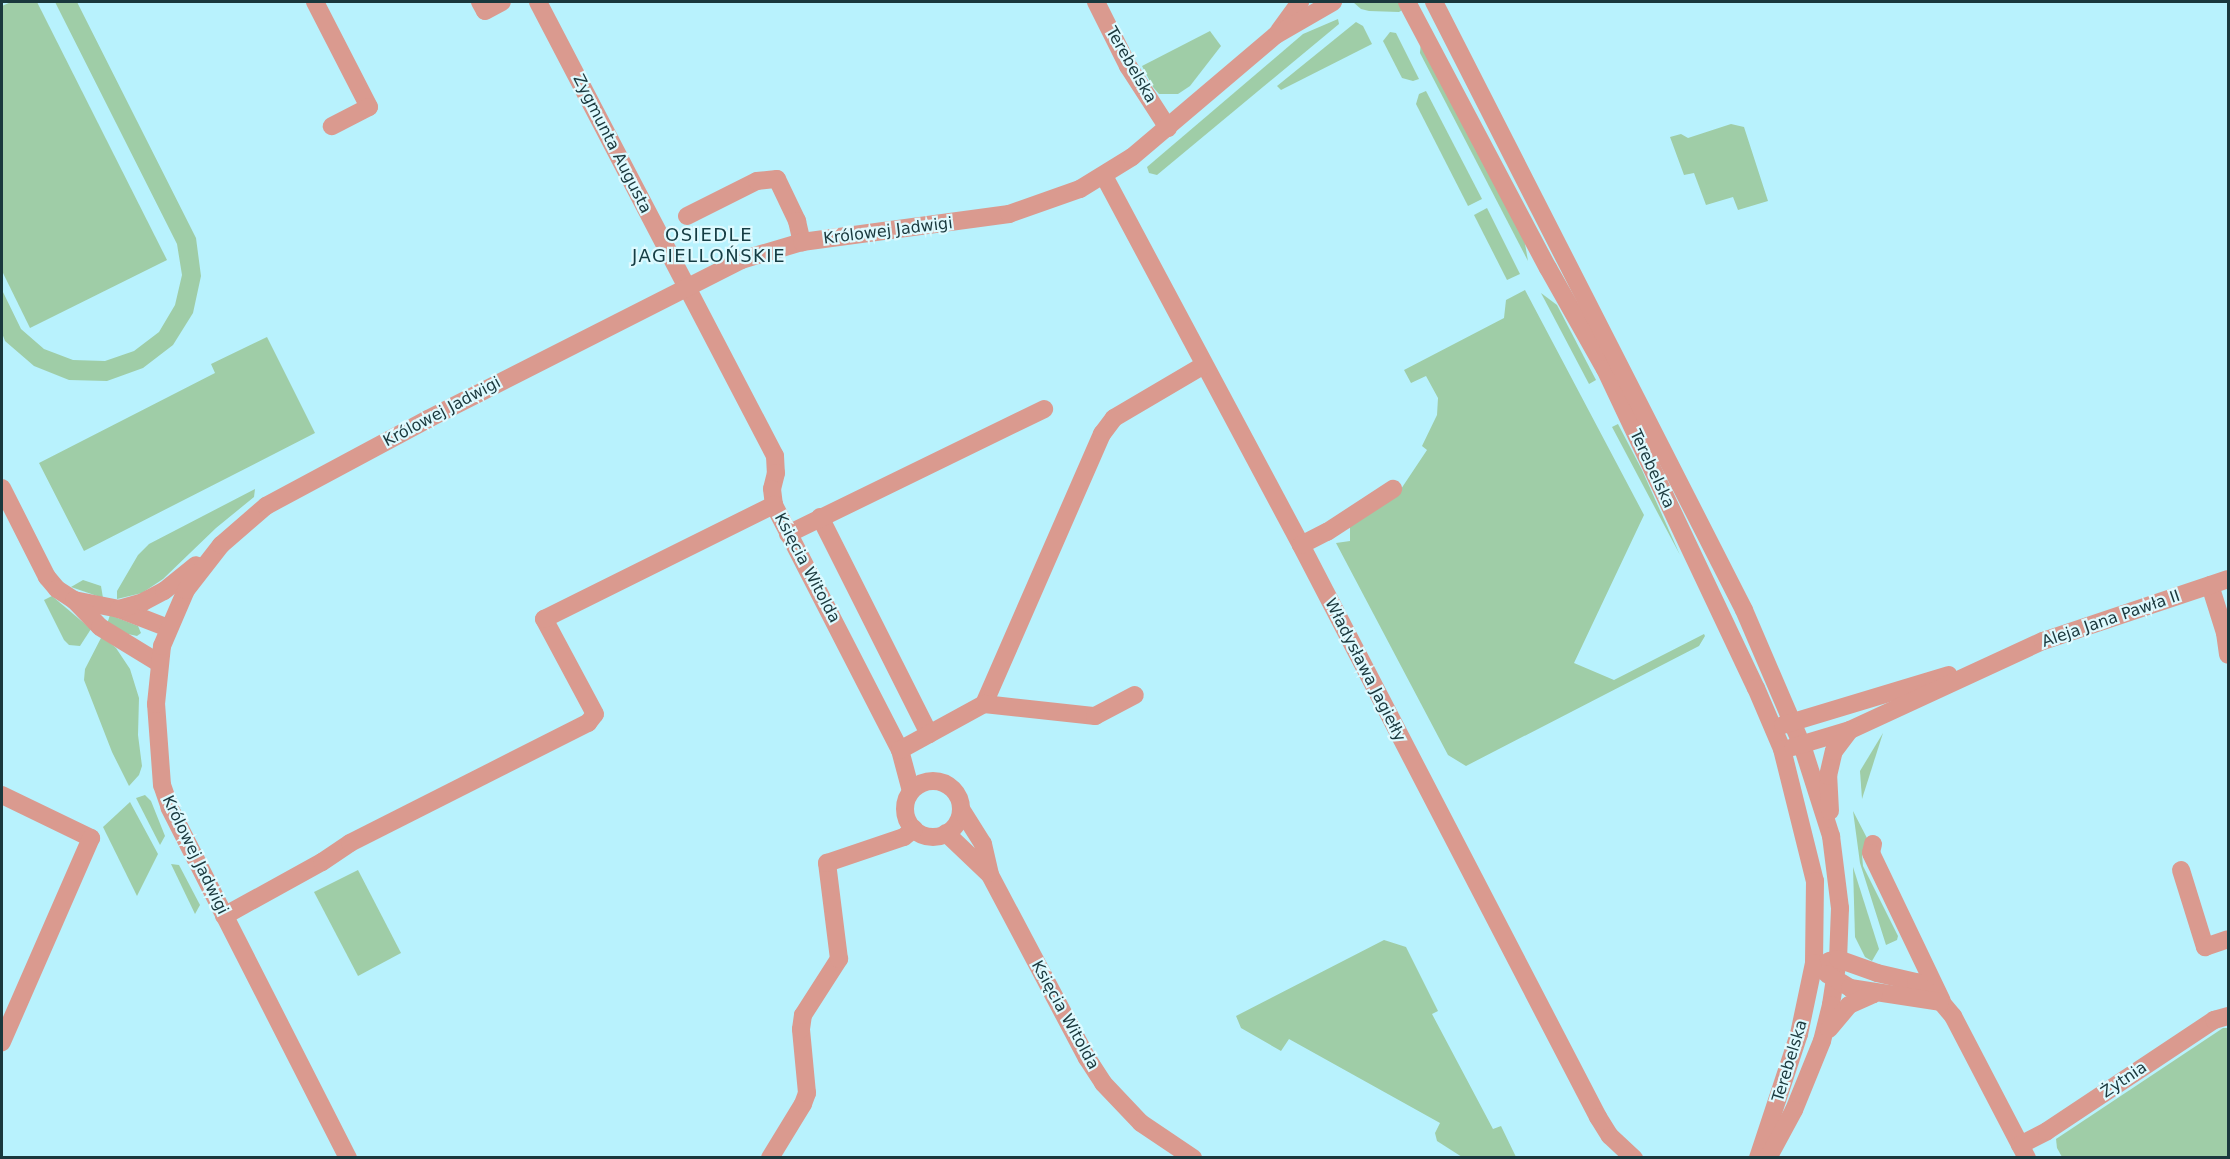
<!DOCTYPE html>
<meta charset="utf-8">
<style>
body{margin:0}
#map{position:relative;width:2230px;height:1159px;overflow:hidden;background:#b8f2fd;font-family:"DejaVu Sans",sans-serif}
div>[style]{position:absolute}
.green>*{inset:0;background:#9fcda7}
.minor>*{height:18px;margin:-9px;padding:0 9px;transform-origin:9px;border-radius:9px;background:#da9a8f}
.minor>.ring{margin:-9px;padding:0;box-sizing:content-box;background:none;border:18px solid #da9a8f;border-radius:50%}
span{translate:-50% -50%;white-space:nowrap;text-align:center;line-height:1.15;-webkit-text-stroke:4.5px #defaff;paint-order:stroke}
.street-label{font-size:16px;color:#1a383d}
.neighbourhood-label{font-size:18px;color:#153c43;letter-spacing:1.5px}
.frame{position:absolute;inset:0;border:3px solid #1a383d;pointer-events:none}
</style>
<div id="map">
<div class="green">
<i style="clip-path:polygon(11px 2px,37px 2px,167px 260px,30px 328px,2px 271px,2px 6px)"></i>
<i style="clip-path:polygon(55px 2px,77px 2px,196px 238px,201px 276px,193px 313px,173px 345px,143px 368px,107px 381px,69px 380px,34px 366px,5px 341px,2px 333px,2px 290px,21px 329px,44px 349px,73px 360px,105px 361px,134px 351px,159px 332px,175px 305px,182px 275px,177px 244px)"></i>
<i style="clip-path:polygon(1353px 2px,1398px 2px,1404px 9px,1399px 12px,1369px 11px,1361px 9px)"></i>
<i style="clip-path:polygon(1338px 19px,1339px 24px,1157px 175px,1149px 173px,1147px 167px,1303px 34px)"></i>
<i style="clip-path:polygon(1356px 22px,1363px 26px,1372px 44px,1281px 90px,1277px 86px)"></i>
<i style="clip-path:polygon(1210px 31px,1221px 46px,1190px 86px,1178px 94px,1159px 94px,1153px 87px,1142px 66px)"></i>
<i style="clip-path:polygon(1390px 32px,1396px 33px,1419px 79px,1413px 81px,1402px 78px,1383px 41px)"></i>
<i style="clip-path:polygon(1421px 40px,1524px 238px,1528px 261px,1420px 53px)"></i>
<i style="clip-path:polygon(1426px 91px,1482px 199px,1468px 206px,1416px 104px,1419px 94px)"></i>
<i style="clip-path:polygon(1731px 124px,1744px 127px,1768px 201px,1738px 210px,1733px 197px,1706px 205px,1694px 173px,1684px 175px,1670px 137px,1681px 134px,1688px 138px)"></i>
<i style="clip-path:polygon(1487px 208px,1520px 274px,1507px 280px,1474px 215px)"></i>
<i style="clip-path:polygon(1525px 290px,1644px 515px,1574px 663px,1614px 680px,1704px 634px,1705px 636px,1699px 646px,1466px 766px,1448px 755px,1336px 543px,1350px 541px,1350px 524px,1397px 495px,1427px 450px,1422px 446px,1437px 415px,1438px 398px,1426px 376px,1411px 383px,1404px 370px,1504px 318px,1506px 300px)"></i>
<i style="clip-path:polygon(1541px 293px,1557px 305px,1596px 380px,1589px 384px)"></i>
<i style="clip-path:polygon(267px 337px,315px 433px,84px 551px,39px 463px,215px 373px,211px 364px)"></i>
<i style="clip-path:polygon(1618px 424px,1642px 470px,1680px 555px,1612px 427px)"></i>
<i style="clip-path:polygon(255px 489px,254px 497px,216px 528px,163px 579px,142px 593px,117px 599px,117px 591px,138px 555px,149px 544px)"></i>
<i style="clip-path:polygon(83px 580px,101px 586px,103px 598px,71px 587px)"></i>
<i style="clip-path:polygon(52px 596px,91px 629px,80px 646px,69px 645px,64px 640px,44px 600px)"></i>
<i style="clip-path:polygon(110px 615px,138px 626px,141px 633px,137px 636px,128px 634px,107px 624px)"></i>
<i style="clip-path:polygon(102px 636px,116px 648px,130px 669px,139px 698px,138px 735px,142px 766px,139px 775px,129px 786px,112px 752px,84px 680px,85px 669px)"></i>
<i style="clip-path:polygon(1883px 733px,1862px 799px,1860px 771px)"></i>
<i style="clip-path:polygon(145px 795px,151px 801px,165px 836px,160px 845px,136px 798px)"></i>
<i style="clip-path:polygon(130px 802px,158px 854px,137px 896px,103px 827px)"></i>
<i style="clip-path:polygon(1853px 811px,1868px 840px,1862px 855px,1863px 866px,1898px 936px,1897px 940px,1886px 945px,1860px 863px)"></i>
<i style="clip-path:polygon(171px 864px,179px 865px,200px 905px,195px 914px)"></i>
<i style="clip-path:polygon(1853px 867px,1879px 949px,1872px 961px,1865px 957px,1855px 937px)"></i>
<i style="clip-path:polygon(358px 870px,401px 953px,358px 976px,314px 892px)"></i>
<i style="clip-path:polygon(1384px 940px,1406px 947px,1438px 1011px,1432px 1014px,1493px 1129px,1501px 1126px,1516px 1157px,1462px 1157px,1437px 1141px,1435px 1133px,1440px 1123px,1289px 1039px,1281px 1051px,1241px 1028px,1236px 1016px)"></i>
<i style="clip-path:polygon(2223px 1028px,2228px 1028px,2228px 1157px,2062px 1157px,2057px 1148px,2056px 1139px)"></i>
</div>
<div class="minor">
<i style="left:315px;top:2px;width:118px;rotate:62.8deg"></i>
<i style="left:369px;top:107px;width:42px;rotate:152.8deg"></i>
<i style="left:480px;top:2px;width:10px;rotate:61deg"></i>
<i style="left:485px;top:11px;width:19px;rotate:-28deg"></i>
<i style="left:538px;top:2px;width:512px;rotate:62.43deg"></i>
<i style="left:775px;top:456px;width:17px;rotate:87deg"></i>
<i style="left:776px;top:473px;width:16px;rotate:104deg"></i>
<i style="left:772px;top:489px;width:16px;rotate:83deg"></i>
<i style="left:774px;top:505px;width:276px;rotate:62.8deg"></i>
<i style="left:900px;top:750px;width:42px;rotate:75deg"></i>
<i style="left:1096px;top:2px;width:72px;rotate:63.4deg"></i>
<i style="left:1128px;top:66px;width:74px;rotate:57.2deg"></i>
<i style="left:1407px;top:2px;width:301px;rotate:62.1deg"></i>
<i style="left:1548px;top:268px;width:116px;rotate:60.6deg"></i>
<i style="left:1605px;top:369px;width:353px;rotate:64.7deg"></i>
<i style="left:1756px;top:688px;width:66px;rotate:66.9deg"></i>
<i style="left:1782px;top:749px;width:136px;rotate:76deg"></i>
<i style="left:1815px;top:881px;width:82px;rotate:90.7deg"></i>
<i style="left:1814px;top:963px;width:73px;rotate:101.9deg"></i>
<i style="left:1799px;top:1034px;width:131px;rotate:108.3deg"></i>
<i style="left:1434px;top:2px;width:682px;rotate:62.98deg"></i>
<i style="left:1744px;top:610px;width:147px;rotate:66.8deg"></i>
<i style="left:1802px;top:745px;width:96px;rotate:72.3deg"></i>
<i style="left:1831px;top:836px;width:73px;rotate:82.9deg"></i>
<i style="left:1840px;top:908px;width:51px;rotate:92.2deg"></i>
<i style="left:1838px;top:959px;width:47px;rotate:98.7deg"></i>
<i style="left:1831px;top:1005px;width:37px;rotate:104deg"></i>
<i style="left:1822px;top:1041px;width:74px;rotate:112.1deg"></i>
<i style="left:1794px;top:1110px;width:55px;rotate:118.4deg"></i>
<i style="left:1279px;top:31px;width:36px;rotate:-54deg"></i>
<i style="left:1104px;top:176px;width:418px;rotate:61.9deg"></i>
<i style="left:1301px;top:545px;width:645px;rotate:62.56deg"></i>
<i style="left:1598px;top:1117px;width:22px;rotate:58deg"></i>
<i style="left:1610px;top:1136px;width:33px;rotate:43deg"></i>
<i style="left:687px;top:216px;width:78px;rotate:-26.6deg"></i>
<i style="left:757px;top:181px;width:20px;rotate:-6deg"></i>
<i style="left:777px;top:179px;width:47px;rotate:64.5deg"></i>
<i style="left:797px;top:221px;width:22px;rotate:77deg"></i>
<i style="left:2px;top:488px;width:100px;rotate:63.2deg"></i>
<i style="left:47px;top:577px;width:16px;rotate:50deg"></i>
<i style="left:57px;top:589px;width:20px;rotate:33deg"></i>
<i style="left:74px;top:600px;width:46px;rotate:11.3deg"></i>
<i style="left:119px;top:609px;width:53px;rotate:21.2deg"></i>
<i style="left:820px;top:517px;width:243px;rotate:63.3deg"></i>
<i style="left:788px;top:534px;width:285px;rotate:-26deg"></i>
<i style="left:1301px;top:545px;width:29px;rotate:-27deg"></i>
<i style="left:1327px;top:532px;width:79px;rotate:-33.1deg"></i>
<i style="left:2210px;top:585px;width:50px;rotate:72.6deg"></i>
<i style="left:2225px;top:633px;width:22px;rotate:82deg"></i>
<i style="left:74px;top:600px;width:37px;rotate:46deg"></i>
<i style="left:100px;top:627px;width:69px;rotate:31.4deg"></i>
<i style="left:119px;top:609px;width:25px;rotate:-16deg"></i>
<i style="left:143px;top:602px;width:24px;rotate:-28deg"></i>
<i style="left:164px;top:591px;width:41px;rotate:-39.1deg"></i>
<i style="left:984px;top:704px;width:295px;rotate:-66.4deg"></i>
<i style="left:1102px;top:434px;width:20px;rotate:-53deg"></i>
<i style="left:1114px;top:418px;width:104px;rotate:-30.5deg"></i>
<i style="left:1783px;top:725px;width:173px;rotate:-16.8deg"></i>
<i style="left:1793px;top:747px;width:59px;rotate:-16.6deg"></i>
<i style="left:1850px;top:730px;width:213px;rotate:-24.8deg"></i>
<i style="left:2043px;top:641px;width:195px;rotate:-18.5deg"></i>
<i style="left:900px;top:750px;width:96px;rotate:-28.7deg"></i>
<i style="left:984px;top:704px;width:112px;rotate:6.2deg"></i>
<i style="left:1095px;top:716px;width:45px;rotate:-27.7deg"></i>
<i class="ring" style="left:905px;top:781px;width:38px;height:38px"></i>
<i style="left:2px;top:795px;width:99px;rotate:25.8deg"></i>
<i style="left:91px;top:838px;width:223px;rotate:113.6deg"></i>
<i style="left:961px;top:809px;width:41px;rotate:57.8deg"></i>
<i style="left:983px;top:844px;width:32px;rotate:77deg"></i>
<i style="left:990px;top:875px;width:207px;rotate:62.1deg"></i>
<i style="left:1087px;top:1058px;width:30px;rotate:57deg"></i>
<i style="left:1103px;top:1083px;width:55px;rotate:46.5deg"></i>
<i style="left:1141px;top:1123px;width:63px;rotate:33.9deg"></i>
<i style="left:1830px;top:811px;width:35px;rotate:-93deg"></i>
<i style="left:1828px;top:776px;width:26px;rotate:-77deg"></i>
<i style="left:1834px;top:751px;width:26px;rotate:-53deg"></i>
<i style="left:946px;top:833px;width:58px;rotate:43.6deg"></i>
<i style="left:1873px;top:844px;width:9px;rotate:103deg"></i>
<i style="left:1871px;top:853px;width:164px;rotate:64.4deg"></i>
<i style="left:2181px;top:870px;width:81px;rotate:72.7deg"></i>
<i style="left:2205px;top:947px;width:24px;rotate:-19deg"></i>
<i style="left:224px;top:916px;width:112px;rotate:-28.9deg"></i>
<i style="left:322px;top:862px;width:34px;rotate:-34deg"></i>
<i style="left:350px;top:843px;width:267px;rotate:-26.8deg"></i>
<i style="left:588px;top:723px;width:11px;rotate:-52deg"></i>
<i style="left:595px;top:714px;width:108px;rotate:-118.2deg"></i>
<i style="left:544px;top:619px;width:257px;rotate:-26.4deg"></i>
<i style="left:1829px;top:961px;width:9px;rotate:-13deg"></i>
<i style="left:1838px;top:959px;width:41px;rotate:19.7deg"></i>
<i style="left:1877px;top:973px;width:40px;rotate:13deg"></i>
<i style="left:1916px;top:982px;width:33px;rotate:39deg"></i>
<i style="left:1942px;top:1003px;width:17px;rotate:50deg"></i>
<i style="left:1953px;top:1016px;width:160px;rotate:62.5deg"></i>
<i style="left:1827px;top:974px;width:27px;rotate:31deg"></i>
<i style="left:1850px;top:988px;width:91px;rotate:8.8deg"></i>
<i style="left:1829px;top:1029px;width:31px;rotate:-50deg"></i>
<i style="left:1849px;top:1005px;width:27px;rotate:-24deg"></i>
<i style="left:2020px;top:1145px;width:30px;rotate:-27deg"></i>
<i style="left:2047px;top:1131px;width:201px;rotate:-33.6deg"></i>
<i style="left:2214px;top:1020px;width:15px;rotate:-16deg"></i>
<i style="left:348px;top:1158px;width:393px;rotate:-117deg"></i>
<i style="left:170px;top:808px;width:24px;rotate:-109deg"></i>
<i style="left:162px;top:785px;width:81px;rotate:-94.2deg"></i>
<i style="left:156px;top:704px;width:58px;rotate:-84.1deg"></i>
<i style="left:162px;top:646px;width:61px;rotate:-66.8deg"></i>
<i style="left:186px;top:590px;width:57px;rotate:-52.1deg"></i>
<i style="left:221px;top:545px;width:60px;rotate:-40.9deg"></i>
<i style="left:266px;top:506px;width:184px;rotate:-28.2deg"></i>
<i style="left:428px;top:419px;width:351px;rotate:-26.9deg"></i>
<i style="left:741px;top:260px;width:64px;rotate:-16.4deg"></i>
<i style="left:802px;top:242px;width:209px;rotate:-7.7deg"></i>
<i style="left:1009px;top:214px;width:75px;rotate:-19.4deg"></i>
<i style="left:1080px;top:189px;width:61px;rotate:-31.6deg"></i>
<i style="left:1132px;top:157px;width:189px;rotate:-40.3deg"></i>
<i style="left:1276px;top:35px;width:66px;rotate:-30.1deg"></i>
<i style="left:770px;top:1158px;width:63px;rotate:-58.6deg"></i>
<i style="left:803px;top:1104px;width:12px;rotate:-70deg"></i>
<i style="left:807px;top:1093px;width:64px;rotate:-95.4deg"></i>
<i style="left:801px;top:1029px;width:14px;rotate:-82deg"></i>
<i style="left:803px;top:1015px;width:67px;rotate:-57.3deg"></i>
<i style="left:839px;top:959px;width:97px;rotate:-97.1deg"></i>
<i style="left:827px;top:863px;width:81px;rotate:-18.7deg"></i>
<i style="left:904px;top:837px;width:13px;rotate:-39deg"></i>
</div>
<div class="street-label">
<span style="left:1131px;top:65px;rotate:60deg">Terebelska</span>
<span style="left:612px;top:144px;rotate:63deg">Zygmunta Augusta</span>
<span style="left:888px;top:231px;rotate:-7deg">Królowej Jadwigi</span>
<span style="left:442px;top:412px;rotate:-28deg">Królowej Jadwigi</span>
<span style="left:1652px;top:469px;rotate:65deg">Terebelska</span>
<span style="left:807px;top:568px;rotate:62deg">Księcia Witolda</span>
<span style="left:2111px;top:619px;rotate:-19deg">Aleja Jana Pawła II</span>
<span style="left:1365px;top:670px;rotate:63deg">Władysława Jagiełły</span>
<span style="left:195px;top:855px;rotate:64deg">Królowej Jadwigi</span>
<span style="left:1065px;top:1015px;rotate:61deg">Księcia Witolda</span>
<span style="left:1790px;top:1061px;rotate:-73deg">Terebelska</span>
<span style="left:2124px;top:1080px;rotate:-34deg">Żytnia</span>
</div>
<div class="neighbourhood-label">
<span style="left:709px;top:246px">OSIEDLE<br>JAGIELLOŃSKIE</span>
</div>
<div class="frame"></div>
</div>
